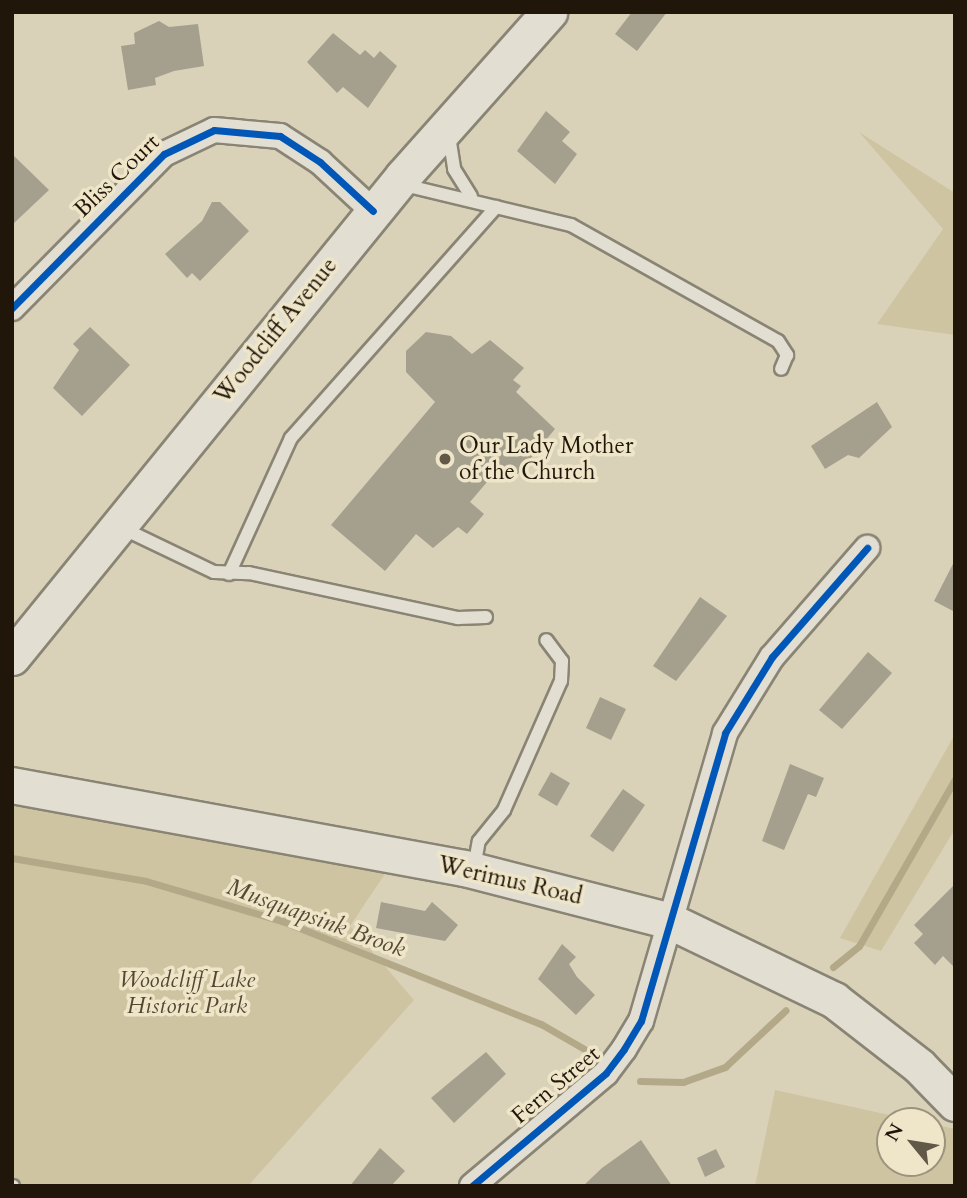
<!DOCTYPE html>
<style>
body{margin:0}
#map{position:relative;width:967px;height:1198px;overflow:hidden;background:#d9d2b9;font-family:Cardo,serif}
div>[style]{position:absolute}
.green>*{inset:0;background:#cec4a2}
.stream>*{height:7px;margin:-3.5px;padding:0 3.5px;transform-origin:3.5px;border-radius:3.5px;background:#b3a989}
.building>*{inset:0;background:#a59f8e}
.roads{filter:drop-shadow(2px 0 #898474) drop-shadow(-2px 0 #898474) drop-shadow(0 2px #898474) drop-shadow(0 -2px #898474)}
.service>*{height:12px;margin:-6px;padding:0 6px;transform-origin:6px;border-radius:6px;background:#e2ded1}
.minor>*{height:24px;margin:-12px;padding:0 12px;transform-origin:12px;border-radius:12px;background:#e2ded1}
.secondary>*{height:35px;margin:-17.5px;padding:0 17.5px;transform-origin:17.5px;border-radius:17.5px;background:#e2ded1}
.cycleway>*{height:7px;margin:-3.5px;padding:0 3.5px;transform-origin:3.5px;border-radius:3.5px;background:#0057b8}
.dots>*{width:19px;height:19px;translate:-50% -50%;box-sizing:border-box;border:4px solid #efe6c9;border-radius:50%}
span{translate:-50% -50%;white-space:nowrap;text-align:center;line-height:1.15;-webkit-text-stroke:7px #efe6c9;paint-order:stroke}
.street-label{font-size:23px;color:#21160a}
.poi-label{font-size:23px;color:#21160a}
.left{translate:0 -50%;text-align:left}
.park-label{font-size:23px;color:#524732;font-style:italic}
.water-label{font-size:24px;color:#554a35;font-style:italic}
.frame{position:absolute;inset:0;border:14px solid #21160a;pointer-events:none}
.north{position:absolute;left:876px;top:1107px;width:70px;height:70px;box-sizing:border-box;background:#efe6c9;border:2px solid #9d937d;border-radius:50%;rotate:300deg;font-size:19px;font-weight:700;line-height:28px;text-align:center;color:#21160a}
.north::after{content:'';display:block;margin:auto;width:24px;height:32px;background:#615847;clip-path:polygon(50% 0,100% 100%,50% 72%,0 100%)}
</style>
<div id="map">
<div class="green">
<i style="clip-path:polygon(859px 132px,955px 193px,955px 335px,877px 324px,943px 229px)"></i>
<i style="clip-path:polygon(955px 734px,955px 829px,881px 951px,840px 938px)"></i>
<i style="clip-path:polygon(12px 785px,397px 856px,350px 926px,414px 1000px,248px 1186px,12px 1186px)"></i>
<i style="clip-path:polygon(775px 1090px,917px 1121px,890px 1121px,890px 1163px,932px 1163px,932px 1124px,955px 1129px,955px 1186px,755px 1186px)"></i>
</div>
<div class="stream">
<i style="left:12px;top:858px;width:136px;rotate:9.7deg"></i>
<i style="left:146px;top:881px;width:142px;rotate:16.4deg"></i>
<i style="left:282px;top:921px;width:279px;rotate:21.7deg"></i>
<i style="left:541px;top:1024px;width:60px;rotate:30deg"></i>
<i style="left:833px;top:967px;width:33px;rotate:-39deg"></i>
<i style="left:859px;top:946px;width:193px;rotate:-60.1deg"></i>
<i style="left:640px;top:1081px;width:43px;rotate:1.3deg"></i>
<i style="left:683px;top:1082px;width:45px;rotate:-19.7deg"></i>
<i style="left:725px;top:1067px;width:83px;rotate:-43.1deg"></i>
</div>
<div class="building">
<i style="clip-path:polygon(632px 12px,667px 12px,637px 51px,615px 34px)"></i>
<i style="clip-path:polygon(159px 21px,169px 27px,198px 24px,204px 66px,174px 71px,155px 78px,156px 85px,128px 90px,121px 46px,135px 44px,134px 33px)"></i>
<i style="clip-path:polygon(333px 33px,360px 55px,365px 50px,374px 58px,380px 51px,397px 66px,368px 108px,343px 87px,337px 93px,307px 62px)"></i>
<i style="clip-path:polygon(546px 111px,570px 132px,562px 141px,577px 154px,555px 184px,517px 151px)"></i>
<i style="clip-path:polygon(12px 154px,49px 190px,12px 225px)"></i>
<i style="clip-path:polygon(212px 202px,220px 202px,249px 231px,200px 281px,192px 273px,187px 278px,165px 254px,202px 221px)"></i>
<i style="clip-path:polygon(90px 327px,130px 365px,82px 416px,53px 388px,79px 350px,73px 344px)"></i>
<i style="clip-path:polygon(426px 332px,451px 336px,472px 354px,490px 340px,524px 368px,513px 380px,521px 386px,516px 392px,555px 429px,516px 476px,510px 471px,502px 482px,493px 475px,470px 502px,484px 514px,467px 534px,458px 527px,433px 548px,416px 534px,385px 571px,331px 525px,435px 402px,406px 372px,406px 351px)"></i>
<i style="clip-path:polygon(877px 402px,892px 427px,859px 458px,848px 455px,825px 469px,811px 446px)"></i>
<i style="clip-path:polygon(955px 560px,955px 612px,934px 601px)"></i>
<i style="clip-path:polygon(700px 597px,727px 616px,676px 681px,653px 666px)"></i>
<i style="clip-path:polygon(868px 652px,892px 673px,842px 729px,819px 710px)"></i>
<i style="clip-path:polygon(600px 697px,626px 709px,611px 740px,586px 728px)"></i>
<i style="clip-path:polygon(790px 764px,824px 778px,816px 797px,808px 794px,784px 850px,762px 841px)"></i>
<i style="clip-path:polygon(551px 772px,570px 783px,557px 806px,538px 795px)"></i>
<i style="clip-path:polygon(623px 789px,645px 805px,613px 852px,590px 836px)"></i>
<i style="clip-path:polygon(955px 884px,955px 968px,943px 956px,935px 965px,914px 943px,923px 934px,914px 925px)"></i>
<i style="clip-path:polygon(381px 902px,425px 911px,432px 902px,458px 925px,445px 941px,376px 928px)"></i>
<i style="clip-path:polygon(562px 944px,576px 957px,569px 964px,577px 977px,595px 995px,576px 1015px,538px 979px)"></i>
<i style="clip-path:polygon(486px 1052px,506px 1074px,454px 1123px,431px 1098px)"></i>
<i style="clip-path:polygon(641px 1140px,672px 1186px,583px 1186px,602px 1168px)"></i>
<i style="clip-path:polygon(380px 1148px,405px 1171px,391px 1186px,350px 1186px)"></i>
<i style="clip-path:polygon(716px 1149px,725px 1167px,705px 1177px,697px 1158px)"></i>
</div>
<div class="roads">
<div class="service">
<i style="left:449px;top:136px;width:33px;rotate:81deg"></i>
<i style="left:454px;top:169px;width:32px;rotate:58deg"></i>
<i style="left:404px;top:185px;width:172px;rotate:13.5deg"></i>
<i style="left:571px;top:225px;width:237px;rotate:29.3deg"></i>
<i style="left:778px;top:341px;width:17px;rotate:57deg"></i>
<i style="left:787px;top:355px;width:15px;rotate:113deg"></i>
<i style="left:122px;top:528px;width:102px;rotate:25.6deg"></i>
<i style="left:214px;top:572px;width:35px;rotate:2deg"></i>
<i style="left:249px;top:573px;width:214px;rotate:12.2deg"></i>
<i style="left:458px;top:618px;width:28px;rotate:-2deg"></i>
<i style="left:229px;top:574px;width:149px;rotate:-65.5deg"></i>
<i style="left:291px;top:438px;width:309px;rotate:-48.4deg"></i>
<i style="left:474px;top:868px;width:27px;rotate:-80deg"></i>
<i style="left:479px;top:841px;width:40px;rotate:-51deg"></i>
<i style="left:504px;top:810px;width:141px;rotate:-66.2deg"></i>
<i style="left:561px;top:681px;width:20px;rotate:-87deg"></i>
<i style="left:562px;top:661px;width:26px;rotate:-127deg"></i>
<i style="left:12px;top:1186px;width:1px"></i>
</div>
<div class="minor">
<i style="left:12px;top:308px;width:216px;rotate:-45.4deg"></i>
<i style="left:164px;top:154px;width:55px;rotate:-25.6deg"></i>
<i style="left:214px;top:130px;width:66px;rotate:5.2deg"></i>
<i style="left:280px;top:136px;width:48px;rotate:33deg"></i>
<i style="left:320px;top:162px;width:72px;rotate:42.8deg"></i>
<i style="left:472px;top:1186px;width:175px;rotate:-40.1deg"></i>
<i style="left:606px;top:1073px;width:30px;rotate:-53deg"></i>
<i style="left:624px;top:1049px;width:33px;rotate:-59deg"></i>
<i style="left:641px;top:1021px;width:300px;rotate:-73.7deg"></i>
<i style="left:725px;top:733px;width:89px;rotate:-58.3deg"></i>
<i style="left:772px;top:657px;width:145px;rotate:-48.9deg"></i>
</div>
<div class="secondary">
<i style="left:12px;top:657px;width:620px;rotate:-50.89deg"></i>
<i style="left:403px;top:176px;width:220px;rotate:-48.3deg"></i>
<i style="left:12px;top:785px;width:460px;rotate:10.4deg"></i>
<i style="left:464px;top:868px;width:213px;rotate:14.4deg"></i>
<i style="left:670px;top:921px;width:182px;rotate:25.7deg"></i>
<i style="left:834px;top:1000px;width:108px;rotate:37.8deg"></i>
<i style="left:919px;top:1066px;width:52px;rotate:45.8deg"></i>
</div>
</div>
<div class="cycleway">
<i style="left:12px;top:308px;width:216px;rotate:-45.4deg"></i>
<i style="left:164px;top:154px;width:55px;rotate:-25.6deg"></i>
<i style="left:214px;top:130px;width:66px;rotate:5.2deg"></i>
<i style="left:280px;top:136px;width:48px;rotate:33deg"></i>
<i style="left:320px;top:162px;width:72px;rotate:42.8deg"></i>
<i style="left:472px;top:1186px;width:175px;rotate:-40.1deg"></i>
<i style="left:606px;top:1073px;width:30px;rotate:-53deg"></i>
<i style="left:624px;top:1049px;width:33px;rotate:-59deg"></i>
<i style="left:641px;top:1021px;width:300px;rotate:-73.7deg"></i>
<i style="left:725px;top:733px;width:89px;rotate:-58.3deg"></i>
<i style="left:772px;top:657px;width:145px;rotate:-48.9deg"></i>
</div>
<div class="dots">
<i style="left:445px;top:459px;background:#615847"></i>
</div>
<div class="street-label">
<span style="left:117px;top:176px;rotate:-44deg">Bliss Court</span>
<span style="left:276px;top:331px;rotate:-51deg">Woodcliff Avenue</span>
<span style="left:510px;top:881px;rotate:13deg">Werimus Road</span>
<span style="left:556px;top:1085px;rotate:-40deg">Fern Street</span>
</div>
<div class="poi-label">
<span class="left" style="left:459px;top:459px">Our Lady Mother<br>of the Church</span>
</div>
<div class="park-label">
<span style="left:187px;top:993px">Woodcliff Lake<br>Historic Park</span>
</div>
<div class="water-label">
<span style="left:316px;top:918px;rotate:20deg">Musquapsink Brook</span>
</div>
<div class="frame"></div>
<div class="north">N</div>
</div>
